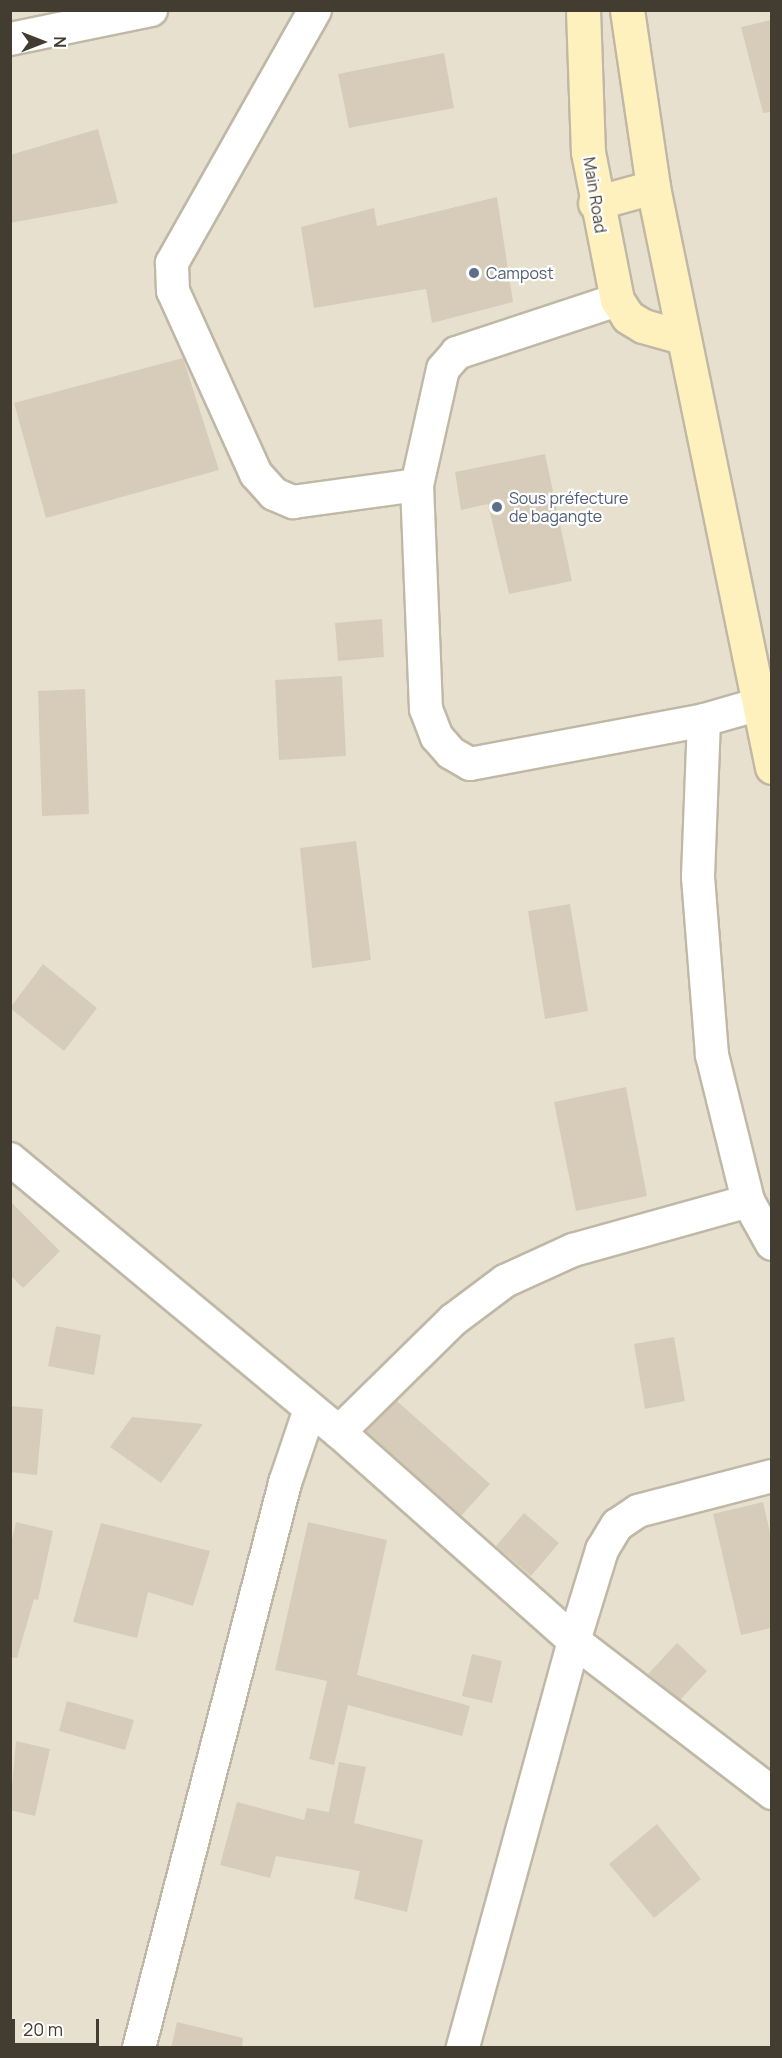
<!DOCTYPE html>
<meta charset="utf-8">
<style>
body{margin:0}
#map{position:relative;width:782px;height:2058px;overflow:hidden;background:#f2ede1;font-family:Manrope,sans-serif}
div>[style]{position:absolute}
.residential>*{inset:0;background:#e7e0ce}
.building>*{inset:0;background:#d7ccb9}
.roads{filter:drop-shadow(2px 0 #c0b8a6) drop-shadow(-2px 0 #c0b8a6) drop-shadow(0 2px #c0b8a6) drop-shadow(0 -2px #c0b8a6)}
.street>*{height:32px;margin:-16px;padding:0 16px;transform-origin:16px;border-radius:16px;background:#fff}
.secondary>*{height:33px;margin:-16.5px;padding:0 16.5px;transform-origin:16.5px;border-radius:16.5px;background:#fff1be}
.dots>*{width:16px;height:16px;translate:-50% -50%;box-sizing:border-box;border:3px solid #fff;border-radius:50%}
span{translate:-50% -50%;white-space:nowrap;text-align:center;line-height:1.15;-webkit-text-stroke:4.5px #fff;paint-order:stroke}
.street-label{font-size:16px;color:#433d31}
.service-label{font-size:16px;color:#4e5e75}
.left{translate:0 -50%;text-align:left}
.frame{position:absolute;inset:0;border:12px solid #433d31;pointer-events:none}
.north{position:absolute;left:12px;top:12px;width:60px;height:60px;-webkit-text-stroke:4px #fff;paint-order:stroke;rotate:90deg;font-size:16px;font-weight:700;line-height:24px;text-align:center;color:#433d31}
.north::after{content:'';display:block;margin:auto;width:21px;height:27px;background:#433d31;clip-path:polygon(50% 0,100% 100%,50% 72%,0 100%)}
.scale{position:absolute;left:12px;top:2019px;width:87px;height:27px;box-sizing:border-box;border:3px solid #433d31;border-top:0;padding-left:8px;font-size:18px;line-height:21px;white-space:nowrap;color:#433d31;-webkit-text-stroke:4px #fff;paint-order:stroke}
</style>
<div id="map">
<div class="residential">
<i style="clip-path:polygon(11px 11px,771px 11px,771px 2047px,11px 2047px)"></i>
</div>
<div class="building">
<i style="clip-path:polygon(771px 20px,771px 112px,763px 113px,741px 27px)"></i>
<i style="clip-path:polygon(444px 53px,454px 108px,349px 128px,338px 74px)"></i>
<i style="clip-path:polygon(98px 129px,118px 203px,10px 223px,10px 155px)"></i>
<i style="clip-path:polygon(497px 197px,513px 302px,432px 323px,426px 289px,314px 308px,301px 227px,374px 208px,377px 226px)"></i>
<i style="clip-path:polygon(183px 358px,219px 470px,46px 518px,14px 403px)"></i>
<i style="clip-path:polygon(545px 454px,572px 581px,509px 594px,488px 504px,461px 510px,455px 472px)"></i>
<i style="clip-path:polygon(382px 619px,384px 657px,338px 661px,335px 623px)"></i>
<i style="clip-path:polygon(342px 676px,346px 756px,279px 760px,275px 680px)"></i>
<i style="clip-path:polygon(85px 689px,89px 814px,42px 816px,38px 691px)"></i>
<i style="clip-path:polygon(356px 841px,371px 960px,312px 968px,300px 848px)"></i>
<i style="clip-path:polygon(570px 904px,588px 1011px,545px 1019px,528px 911px)"></i>
<i style="clip-path:polygon(43px 964px,97px 1008px,64px 1051px,10px 1008px)"></i>
<i style="clip-path:polygon(626px 1087px,647px 1196px,576px 1211px,554px 1102px)"></i>
<i style="clip-path:polygon(10px 1201px,60px 1251px,23px 1288px,10px 1275px)"></i>
<i style="clip-path:polygon(56px 1326px,101px 1335px,94px 1375px,48px 1366px)"></i>
<i style="clip-path:polygon(674px 1337px,685px 1401px,645px 1409px,634px 1344px)"></i>
<i style="clip-path:polygon(397px 1401px,490px 1484px,461px 1516px,365px 1431px)"></i>
<i style="clip-path:polygon(10px 1406px,43px 1409px,37px 1475px,10px 1472px)"></i>
<i style="clip-path:polygon(132px 1417px,203px 1424px,161px 1483px,110px 1447px)"></i>
<i style="clip-path:polygon(763px 1502px,771px 1537px,771px 1628px,741px 1635px,713px 1514px)"></i>
<i style="clip-path:polygon(524px 1513px,559px 1543px,531px 1576px,496px 1546px)"></i>
<i style="clip-path:polygon(16px 1522px,53px 1531px,38px 1600px,34px 1599px,17px 1658px,10px 1657px,10px 1548px)"></i>
<i style="clip-path:polygon(308px 1522px,387px 1540px,357px 1675px,470px 1706px,462px 1736px,348px 1705px,334px 1765px,309px 1759px,327px 1681px,275px 1670px)"></i>
<i style="clip-path:polygon(101px 1523px,210px 1551px,193px 1606px,148px 1592px,137px 1638px,73px 1622px)"></i>
<i style="clip-path:polygon(677px 1643px,707px 1671px,680px 1700px,648px 1674px)"></i>
<i style="clip-path:polygon(472px 1654px,502px 1661px,492px 1703px,462px 1696px)"></i>
<i style="clip-path:polygon(67px 1701px,134px 1720px,125px 1750px,59px 1731px)"></i>
<i style="clip-path:polygon(16px 1741px,50px 1749px,35px 1816px,10px 1810px)"></i>
<i style="clip-path:polygon(339px 1762px,366px 1767px,354px 1823px,423px 1840px,407px 1912px,354px 1899px,360px 1871px,276px 1856px,270px 1878px,220px 1865px,237px 1802px,304px 1820px,307px 1808px,329px 1812px)"></i>
<i style="clip-path:polygon(657px 1824px,701px 1879px,654px 1918px,609px 1864px)"></i>
<i style="clip-path:polygon(177px 2022px,243px 2038px,242px 2048px,171px 2048px)"></i>
</div>
<div class="roads">
<div class="street">
<i style="left:315px;top:10px;width:291px;rotate:119.5deg"></i>
<i style="left:172px;top:263px;width:28px;rotate:88deg"></i>
<i style="left:173px;top:291px;width:201px;rotate:65.6deg"></i>
<i style="left:256px;top:474px;width:27px;rotate:48deg"></i>
<i style="left:274px;top:494px;width:21px;rotate:23deg"></i>
<i style="left:293px;top:502px;width:125px;rotate:-7.8deg"></i>
<i style="left:10px;top:39px;width:144px;rotate:-11.6deg"></i>
<i style="left:617px;top:300px;width:169px;rotate:161.7deg"></i>
<i style="left:457px;top:353px;width:21px;rotate:131deg"></i>
<i style="left:443px;top:369px;width:119px;rotate:102.6deg"></i>
<i style="left:417px;top:485px;width:224px;rotate:87.7deg"></i>
<i style="left:426px;top:709px;width:30px;rotate:69deg"></i>
<i style="left:437px;top:737px;width:21px;rotate:49deg"></i>
<i style="left:451px;top:753px;width:22px;rotate:30deg"></i>
<i style="left:470px;top:764px;width:238px;rotate:-10.6deg"></i>
<i style="left:704px;top:720px;width:54px;rotate:-16.1deg"></i>
<i style="left:704px;top:720px;width:157px;rotate:92.2deg"></i>
<i style="left:698px;top:877px;width:179px;rotate:85.5deg"></i>
<i style="left:712px;top:1055px;width:150px;rotate:76.1deg"></i>
<i style="left:10px;top:1159px;width:428px;rotate:39.7deg"></i>
<i style="left:339px;top:1432px;width:314px;rotate:41.6deg"></i>
<i style="left:574px;top:1641px;width:422px;rotate:105.3deg"></i>
<i style="left:339px;top:1432px;width:160px;rotate:-44.5deg"></i>
<i style="left:453px;top:1320px;width:65px;rotate:-36.9deg"></i>
<i style="left:505px;top:1281px;width:75px;rotate:-24.5deg"></i>
<i style="left:573px;top:1250px;width:182px;rotate:-15.6deg"></i>
<i style="left:748px;top:1201px;width:49px;rotate:60.8deg"></i>
<i style="left:772px;top:1476px;width:138px;rotate:165.4deg"></i>
<i style="left:638px;top:1511px;width:25px;rotate:146deg"></i>
<i style="left:617px;top:1525px;width:29px;rotate:121deg"></i>
<i style="left:602px;top:1550px;width:95px;rotate:107.1deg"></i>
<i style="left:574px;top:1641px;width:250px;rotate:37.5deg"></i>
<i style="left:139px;top:2048px;width:584px;rotate:-75.51deg"></i>
<i style="left:285px;top:1483px;width:78px;rotate:-71.3deg"></i>
</div>
<div class="secondary">
<i style="left:583px;top:10px;width:142px;rotate:88deg"></i>
<i style="left:588px;top:152px;width:151px;rotate:78.9deg"></i>
<i style="left:617px;top:300px;width:20px;rotate:57deg"></i>
<i style="left:628px;top:317px;width:17px;rotate:31deg"></i>
<i style="left:643px;top:326px;width:41px;rotate:15.8deg"></i>
<i style="left:627px;top:10px;width:179px;rotate:81.6deg"></i>
<i style="left:653px;top:187px;width:592px;rotate:78.41deg"></i>
<i style="left:595px;top:203px;width:60px;rotate:-15.4deg"></i>
</div>
</div>
<div class="dots">
<i style="left:474px;top:273px;background:#5c6f8a"></i>
<i style="left:497px;top:507px;background:#5c6f8a"></i>
</div>
<div class="street-label">
<span style="left:595px;top:195px;rotate:81deg">Main Road</span>
</div>
<div class="service-label">
<span class="left" style="left:486px;top:273px">Campost</span>
<span class="left" style="left:509px;top:507px">Sous préfecture<br>de bagangte</span>
</div>
<div class="frame"></div>
<div class="north">N</div>
<div class="scale">20 m</div>
</div>
